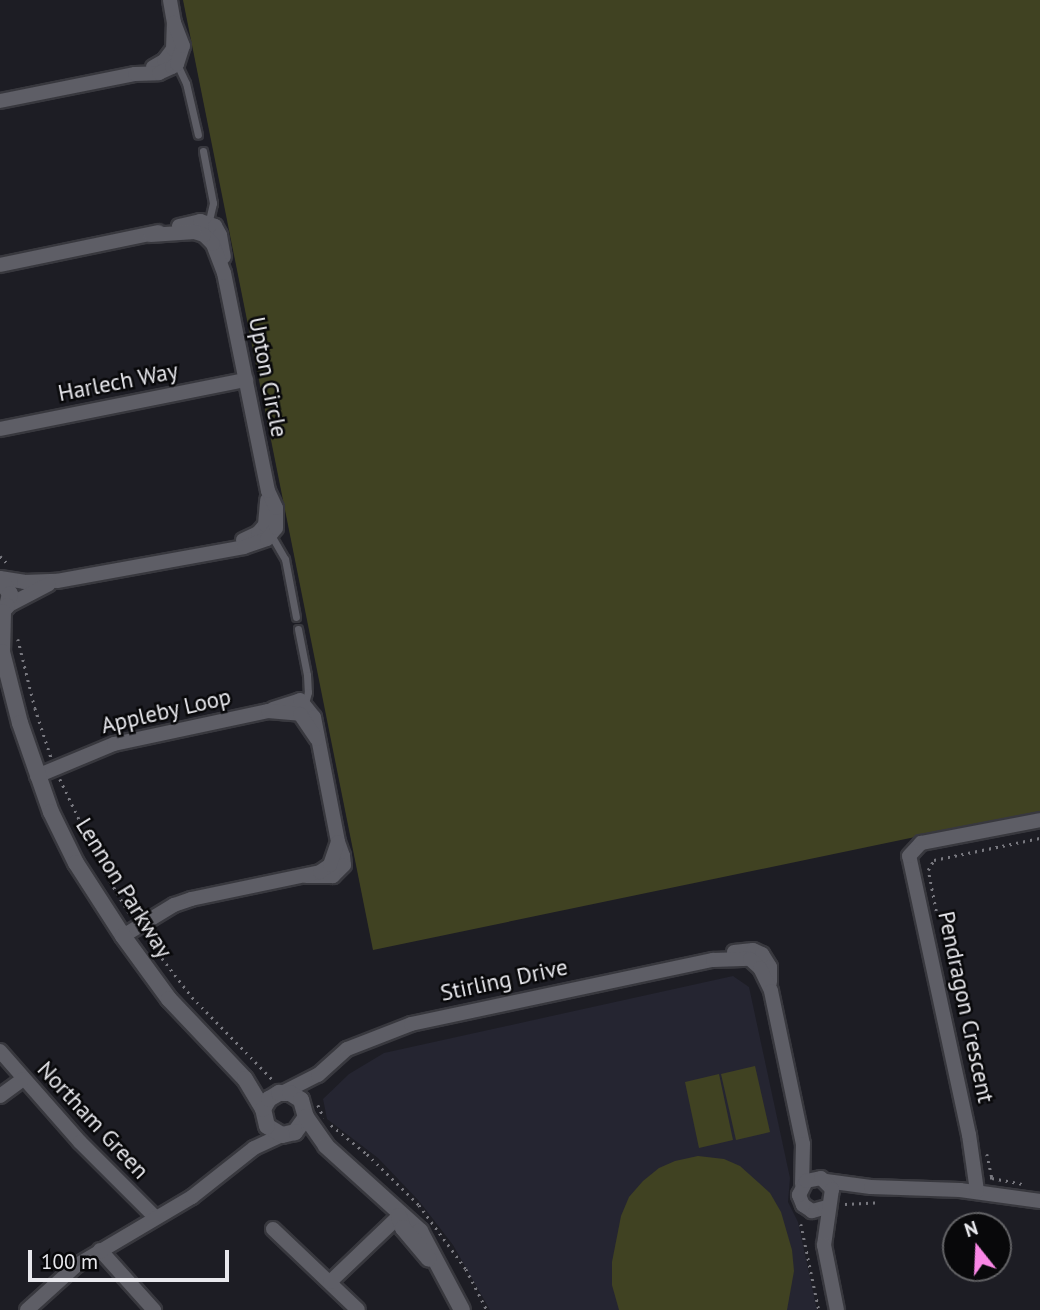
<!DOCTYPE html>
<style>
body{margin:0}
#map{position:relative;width:1040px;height:1310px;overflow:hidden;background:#1d1d24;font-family:"PT Sans",sans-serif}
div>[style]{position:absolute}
.built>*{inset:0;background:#252531}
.green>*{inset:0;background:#404222}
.path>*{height:2.5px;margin-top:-1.25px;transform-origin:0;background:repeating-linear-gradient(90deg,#78787f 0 2px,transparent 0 7px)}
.roads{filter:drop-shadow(2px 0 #38383e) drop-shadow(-2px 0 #38383e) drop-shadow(0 2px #38383e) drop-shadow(0 -2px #38383e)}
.service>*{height:7px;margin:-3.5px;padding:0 3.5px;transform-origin:3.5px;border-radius:3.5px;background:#5e5e66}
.minor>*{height:14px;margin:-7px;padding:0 7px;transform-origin:7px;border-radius:7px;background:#5e5e66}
.tertiary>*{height:16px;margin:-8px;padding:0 8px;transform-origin:8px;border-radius:8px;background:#5e5e66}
span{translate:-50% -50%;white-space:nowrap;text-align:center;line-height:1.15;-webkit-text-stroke:5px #08080a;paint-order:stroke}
.street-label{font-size:23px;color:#e8e8ed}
.north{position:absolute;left:942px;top:1212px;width:70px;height:70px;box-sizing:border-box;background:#08080a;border:2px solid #626265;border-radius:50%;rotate:342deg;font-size:19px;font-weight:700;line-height:28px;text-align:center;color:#e8e8ed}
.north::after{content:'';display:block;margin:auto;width:24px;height:32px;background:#fa87e6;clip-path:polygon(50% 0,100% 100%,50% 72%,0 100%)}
.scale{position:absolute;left:28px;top:1250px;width:201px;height:32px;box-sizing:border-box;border:4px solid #e8e8ed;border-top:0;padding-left:9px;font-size:21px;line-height:24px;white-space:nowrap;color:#e8e8ed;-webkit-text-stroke:5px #08080a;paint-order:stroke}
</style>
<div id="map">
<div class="built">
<i style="clip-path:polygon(733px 976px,749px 987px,790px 1178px,788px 1202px,798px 1222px,817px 1310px,490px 1310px,453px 1245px,419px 1201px,378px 1158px,327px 1119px,323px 1099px,349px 1074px,384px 1053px)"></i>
</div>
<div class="green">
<i style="clip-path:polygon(183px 0,1040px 0,1040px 811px,373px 950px)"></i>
<i style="clip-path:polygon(755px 1066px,770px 1132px,736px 1140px,721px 1074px)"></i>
<i style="clip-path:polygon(719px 1074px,733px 1140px,699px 1148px,685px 1082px)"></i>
<i style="clip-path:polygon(698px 1156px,724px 1159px,740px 1166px,770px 1193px,781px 1212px,792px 1250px,794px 1271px,787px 1310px,619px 1310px,612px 1285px,612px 1262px,621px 1216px,629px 1197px,643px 1181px,659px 1168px,675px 1161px)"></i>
</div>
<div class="path">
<i style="left:0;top:556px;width:13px;rotate:45deg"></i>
<i style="left:18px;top:639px;width:71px;rotate:76.2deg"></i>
<i style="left:35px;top:708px;width:52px;rotate:71.9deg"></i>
<i style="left:60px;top:779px;width:100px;rotate:64.5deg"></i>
<i style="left:103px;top:869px;width:55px;rotate:59.2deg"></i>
<i style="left:936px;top:911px;width:42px;rotate:-101deg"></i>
<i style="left:928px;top:870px;width:12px;rotate:-59deg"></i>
<i style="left:934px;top:860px;width:108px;rotate:-11.7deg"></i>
<i style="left:145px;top:936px;width:77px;rotate:52.4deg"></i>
<i style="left:192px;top:997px;width:116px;rotate:45.7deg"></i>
<i style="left:318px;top:1105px;width:14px;rotate:65deg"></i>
<i style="left:331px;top:1125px;width:46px;rotate:38.9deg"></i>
<i style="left:367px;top:1154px;width:73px;rotate:44.4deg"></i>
<i style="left:419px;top:1205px;width:79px;rotate:53.7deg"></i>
<i style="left:466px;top:1269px;width:46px;rotate:62.9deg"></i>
<i style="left:987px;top:1154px;width:25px;rotate:78deg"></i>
<i style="left:992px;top:1178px;width:4px;rotate:180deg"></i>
<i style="left:992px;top:1178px;width:32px;rotate:11deg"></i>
<i style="left:845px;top:1204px;width:35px;rotate:-3deg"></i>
<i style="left:801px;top:1224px;width:88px;rotate:78.2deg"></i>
</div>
<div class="roads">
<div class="service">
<i style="left:177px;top:64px;width:21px;rotate:65deg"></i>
<i style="left:186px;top:83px;width:53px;rotate:77deg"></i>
<i style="left:203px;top:151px;width:53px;rotate:79.1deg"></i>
<i style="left:213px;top:203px;width:22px;rotate:103deg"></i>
<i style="left:271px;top:535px;width:28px;rotate:60deg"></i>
<i style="left:285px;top:559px;width:59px;rotate:79.3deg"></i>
<i style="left:298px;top:629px;width:47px;rotate:78.9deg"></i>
<i style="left:307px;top:675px;width:17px;rotate:87deg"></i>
<i style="left:308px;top:692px;width:11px;rotate:105deg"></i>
</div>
<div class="minor">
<i style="left:153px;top:67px;width:13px;rotate:-29deg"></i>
<i style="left:164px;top:61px;width:15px;rotate:-53deg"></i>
<i style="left:173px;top:49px;width:26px;rotate:-88deg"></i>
<i style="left:174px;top:23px;width:23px;rotate:-100deg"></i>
<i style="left:0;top:101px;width:138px;rotate:-11.3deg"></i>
<i style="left:135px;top:74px;width:24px;rotate:-2deg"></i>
<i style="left:159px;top:73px;width:14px;rotate:-25deg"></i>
<i style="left:172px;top:67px;width:6px;rotate:-31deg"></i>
<i style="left:177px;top:64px;width:19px;rotate:-72deg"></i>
<i style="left:183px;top:46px;width:25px;rotate:-111deg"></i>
<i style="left:179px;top:226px;width:22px;rotate:-13deg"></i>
<i style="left:200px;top:221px;width:16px;rotate:18deg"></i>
<i style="left:215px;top:226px;width:10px;rotate:61deg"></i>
<i style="left:220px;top:235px;width:22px;rotate:80deg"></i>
<i style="left:0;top:265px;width:162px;rotate:-11.7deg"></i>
<i style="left:0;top:429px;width:251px;rotate:-11.3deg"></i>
<i style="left:243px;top:540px;width:17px;rotate:-25deg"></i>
<i style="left:258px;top:533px;width:11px;rotate:-49deg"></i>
<i style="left:265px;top:525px;width:25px;rotate:-85deg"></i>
<i style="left:0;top:578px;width:24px;rotate:9deg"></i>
<i style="left:24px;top:582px;width:33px;rotate:-2deg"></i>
<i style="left:57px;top:581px;width:190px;rotate:-10.3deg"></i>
<i style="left:244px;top:547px;width:24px;rotate:-19deg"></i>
<i style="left:267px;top:539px;width:14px;rotate:-51deg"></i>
<i style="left:276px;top:528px;width:20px;rotate:-90deg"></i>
<i style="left:276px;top:508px;width:19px;rotate:-115deg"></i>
<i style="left:268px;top:491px;width:222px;rotate:-101.4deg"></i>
<i style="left:224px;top:273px;width:31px;rotate:-111deg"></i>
<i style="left:213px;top:244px;width:13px;rotate:-135deg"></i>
<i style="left:204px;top:235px;width:9px;rotate:-162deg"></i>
<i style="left:195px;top:232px;width:45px;rotate:176.2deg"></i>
<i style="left:7px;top:606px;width:47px;rotate:-27.6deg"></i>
<i style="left:273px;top:709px;width:28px;rotate:-18deg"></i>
<i style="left:300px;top:700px;width:22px;rotate:51deg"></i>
<i style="left:314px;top:717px;width:127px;rotate:79.1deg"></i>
<i style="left:338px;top:842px;width:15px;rotate:70deg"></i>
<i style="left:343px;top:856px;width:9px;rotate:84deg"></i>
<i style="left:344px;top:865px;width:16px;rotate:135deg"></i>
<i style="left:333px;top:876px;width:27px;rotate:180deg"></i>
<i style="left:37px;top:776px;width:83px;rotate:-22.6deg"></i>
<i style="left:114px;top:744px;width:157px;rotate:-12.1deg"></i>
<i style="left:268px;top:711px;width:32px;rotate:5deg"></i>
<i style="left:300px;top:714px;width:30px;rotate:56deg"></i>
<i style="left:123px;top:936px;width:60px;rotate:-31.3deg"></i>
<i style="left:174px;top:905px;width:18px;rotate:-19deg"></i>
<i style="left:191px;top:899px;width:132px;rotate:-11.8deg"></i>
<i style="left:320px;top:872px;width:12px;rotate:-35deg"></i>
<i style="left:330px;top:865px;width:24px;rotate:-71deg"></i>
<i style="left:734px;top:952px;width:19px;rotate:-6deg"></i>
<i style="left:753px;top:950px;width:10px;rotate:24deg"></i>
<i style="left:762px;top:954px;width:15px;rotate:58deg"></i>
<i style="left:770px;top:967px;width:15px;rotate:90deg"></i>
<i style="left:0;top:1051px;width:121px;rotate:48.7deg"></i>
<i style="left:80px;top:1142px;width:107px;rotate:45deg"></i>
<i style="left:284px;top:1092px;width:38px;rotate:-27deg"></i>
<i style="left:318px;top:1075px;width:39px;rotate:-42deg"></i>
<i style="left:347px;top:1049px;width:69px;rotate:-21.3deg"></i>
<i style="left:411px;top:1024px;width:309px;rotate:-12deg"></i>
<i style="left:713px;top:960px;width:37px;rotate:-2deg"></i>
<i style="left:750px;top:959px;width:13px;rotate:42deg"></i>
<i style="left:760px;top:968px;width:25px;rotate:64deg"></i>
<i style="left:771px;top:991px;width:156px;rotate:78.2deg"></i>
<i style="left:803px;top:1144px;width:40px;rotate:91.4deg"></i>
<i style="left:0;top:1096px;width:29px;rotate:-36deg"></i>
<i style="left:826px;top:1181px;width:45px;rotate:7.6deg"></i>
<i style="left:871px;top:1187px;width:89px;rotate:1.9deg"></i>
<i style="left:960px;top:1190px;width:81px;rotate:7.8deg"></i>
<i style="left:977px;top:1191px;width:57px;rotate:-98.1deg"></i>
<i style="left:969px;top:1135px;width:285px;rotate:-102.1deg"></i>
<i style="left:909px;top:856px;width:18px;rotate:-47deg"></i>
<i style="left:921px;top:843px;width:121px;rotate:-10.9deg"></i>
<i style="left:827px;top:1207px;width:16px;rotate:165deg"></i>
<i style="left:812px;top:1211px;width:11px;rotate:-146deg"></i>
<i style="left:803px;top:1205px;width:11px;rotate:-112deg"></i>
<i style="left:799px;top:1195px;width:16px;rotate:-63deg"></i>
<i style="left:806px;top:1181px;width:15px;rotate:-11deg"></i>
<i style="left:821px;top:1178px;width:16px;rotate:45deg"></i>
<i style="left:832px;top:1189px;width:57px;rotate:98.1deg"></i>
<i style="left:824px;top:1245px;width:66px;rotate:78.7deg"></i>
<i style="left:273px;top:1229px;width:117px;rotate:43.6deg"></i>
<i style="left:100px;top:1250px;width:81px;rotate:48deg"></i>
<i style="left:330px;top:1282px;width:95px;rotate:-43.7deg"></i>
<i style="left:27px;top:1310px;width:67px;rotate:-42deg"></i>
<i style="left:77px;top:1265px;width:134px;rotate:-30.6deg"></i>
<i style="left:192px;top:1197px;width:79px;rotate:-38.3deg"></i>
<i style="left:254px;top:1148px;width:31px;rotate:-25deg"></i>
</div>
<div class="tertiary">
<i style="left:0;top:579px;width:18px;rotate:56deg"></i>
<i style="left:10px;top:594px;width:12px;rotate:104deg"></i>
<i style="left:7px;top:606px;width:11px;rotate:131deg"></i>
<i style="left:3px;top:612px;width:40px;rotate:91.4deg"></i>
<i style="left:2px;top:652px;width:73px;rotate:75.8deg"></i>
<i style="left:20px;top:723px;width:94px;rotate:70.8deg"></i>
<i style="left:51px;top:812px;width:57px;rotate:63.9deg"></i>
<i style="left:76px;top:863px;width:87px;rotate:57.2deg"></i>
<i style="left:123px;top:936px;width:78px;rotate:53.9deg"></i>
<i style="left:169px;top:999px;width:110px;rotate:46.5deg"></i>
<i style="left:245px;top:1079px;width:35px;rotate:59deg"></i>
<i style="left:306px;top:1117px;width:19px;rotate:126deg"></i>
<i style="left:295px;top:1132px;width:13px;rotate:167deg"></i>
<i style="left:282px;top:1135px;width:17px;rotate:-149deg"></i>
<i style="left:267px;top:1126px;width:17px;rotate:-103deg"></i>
<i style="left:263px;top:1109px;width:12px;rotate:-59deg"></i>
<i style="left:269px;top:1099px;width:12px;rotate:-31deg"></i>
<i style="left:279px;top:1093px;width:11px"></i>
<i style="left:290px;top:1093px;width:13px;rotate:32deg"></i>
<i style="left:301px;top:1100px;width:18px;rotate:74deg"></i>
<i style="left:306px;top:1117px;width:35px;rotate:55deg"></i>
<i style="left:326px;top:1146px;width:127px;rotate:42.1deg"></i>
<i style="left:420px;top:1231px;width:89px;rotate:62deg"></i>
<i style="left:399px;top:1216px;width:13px;rotate:72deg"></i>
<i style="left:403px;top:1228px;width:40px;rotate:50deg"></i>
</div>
</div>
<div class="street-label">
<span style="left:268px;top:377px;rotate:79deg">Upton Circle</span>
<span style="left:118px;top:382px;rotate:-11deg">Harlech Way</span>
<span style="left:166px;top:711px;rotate:-13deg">Appleby Loop</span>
<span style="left:124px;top:888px;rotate:58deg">Lennon Parkway</span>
<span style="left:504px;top:980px;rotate:-12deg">Stirling Drive</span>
<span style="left:966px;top:1007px;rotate:78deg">Pendragon Crescent</span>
<span style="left:93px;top:1120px;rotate:47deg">Northam Green</span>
</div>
<div class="north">N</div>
<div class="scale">100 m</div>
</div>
